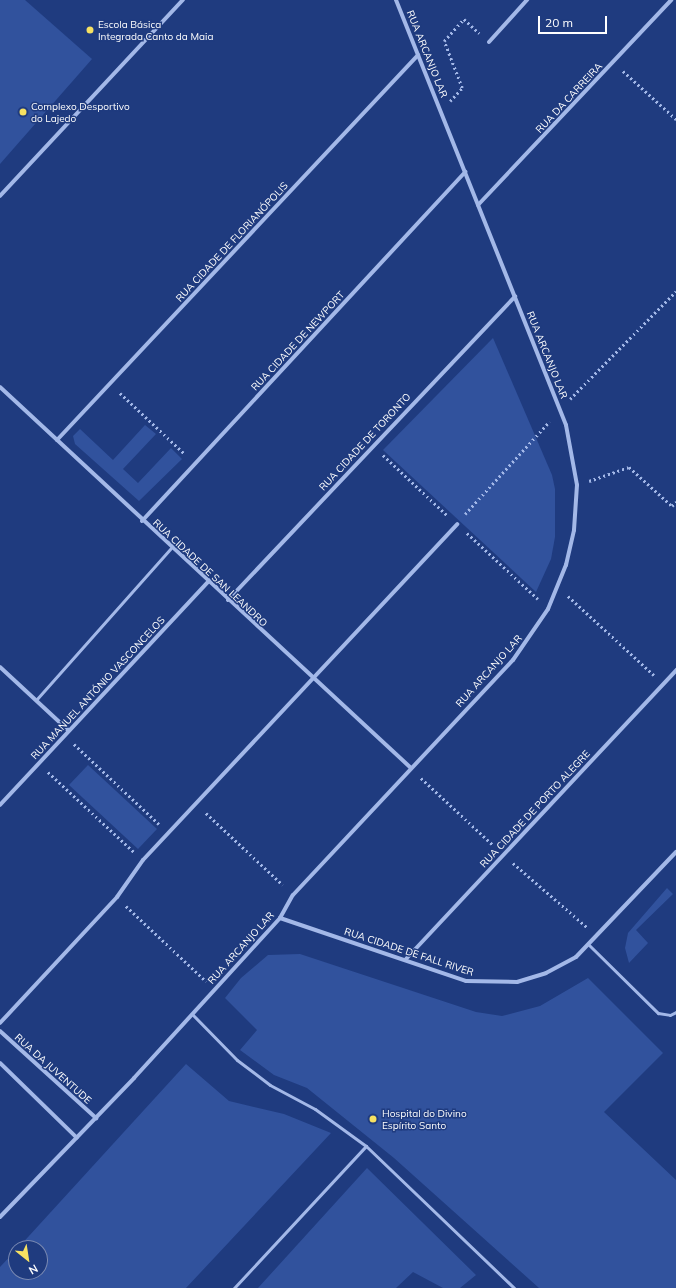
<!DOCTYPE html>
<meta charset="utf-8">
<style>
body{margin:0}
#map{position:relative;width:676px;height:1288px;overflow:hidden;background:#1f3b7f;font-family:Mulish,sans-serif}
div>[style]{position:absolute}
.green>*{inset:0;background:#31529d}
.path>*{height:2.5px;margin-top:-1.25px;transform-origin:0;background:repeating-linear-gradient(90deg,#a3b8e8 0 2px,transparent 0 5px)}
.lane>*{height:3px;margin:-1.5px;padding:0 1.5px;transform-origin:1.5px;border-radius:1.5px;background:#a3b8e8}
.street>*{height:4px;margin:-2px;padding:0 2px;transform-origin:2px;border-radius:2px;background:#a3b8e8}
.dots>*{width:11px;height:11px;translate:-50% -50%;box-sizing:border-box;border:2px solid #1f3b7f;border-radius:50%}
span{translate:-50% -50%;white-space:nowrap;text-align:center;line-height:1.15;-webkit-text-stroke:3px #1f3b7f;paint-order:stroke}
.poi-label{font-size:10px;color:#fff}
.left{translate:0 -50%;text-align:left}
.street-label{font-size:10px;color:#fff}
.north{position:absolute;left:8px;top:1240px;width:40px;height:40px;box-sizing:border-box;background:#1f3b7f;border:1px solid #7989b2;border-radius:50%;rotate:150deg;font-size:11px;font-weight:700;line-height:16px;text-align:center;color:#fff}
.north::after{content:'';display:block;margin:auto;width:14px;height:18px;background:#f6e162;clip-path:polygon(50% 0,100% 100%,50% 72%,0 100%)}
.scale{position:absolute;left:538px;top:16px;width:69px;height:18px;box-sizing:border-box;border:2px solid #fff;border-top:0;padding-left:5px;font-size:12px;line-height:14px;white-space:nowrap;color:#fff;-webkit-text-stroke:3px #1f3b7f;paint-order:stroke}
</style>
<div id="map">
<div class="green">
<i style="clip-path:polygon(0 0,25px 0,92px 59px,0 164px)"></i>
<i style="clip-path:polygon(493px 338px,552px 475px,555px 489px,555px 537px,551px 559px,536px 592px,383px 450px)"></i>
<i style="clip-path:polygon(145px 425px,156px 434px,123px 469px,138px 483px,171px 448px,182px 459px,139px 501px,75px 444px,73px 436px,80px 429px,113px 460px)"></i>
<i style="clip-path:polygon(88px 765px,157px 829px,138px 849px,69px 785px)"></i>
<i style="clip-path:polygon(667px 888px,673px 894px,636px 930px,648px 943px,629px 963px,625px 948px,628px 933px)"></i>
<i style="clip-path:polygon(300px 954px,476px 1012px,502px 1016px,540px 1006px,588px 978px,663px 1053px,604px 1112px,676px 1180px,676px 1288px,539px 1288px,394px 1158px,307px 1088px,274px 1075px,240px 1050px,257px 1030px,225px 998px,241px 978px,268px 955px)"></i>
<i style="clip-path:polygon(186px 1064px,229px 1101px,284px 1114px,331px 1133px,186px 1288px,0 1288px,0 1267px,16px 1250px,16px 1272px,40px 1272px,40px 1248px,18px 1248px)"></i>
<i style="clip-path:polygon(367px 1168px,476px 1275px,460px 1288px,443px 1288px,413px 1272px,396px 1288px,258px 1288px)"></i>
</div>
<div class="path">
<i style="left:623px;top:71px;width:72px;rotate:42.2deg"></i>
<i style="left:450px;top:101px;width:18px;rotate:-47deg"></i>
<i style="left:462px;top:88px;width:50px;rotate:-111deg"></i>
<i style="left:444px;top:41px;width:30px;rotate:-48deg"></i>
<i style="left:464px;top:19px;width:21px;rotate:43deg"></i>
<i style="left:120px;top:393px;width:89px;rotate:43.2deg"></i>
<i style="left:570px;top:399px;width:151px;rotate:-45.5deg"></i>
<i style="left:383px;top:455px;width:88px;rotate:43.2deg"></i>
<i style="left:589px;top:481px;width:42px;rotate:-19.3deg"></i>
<i style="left:629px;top:467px;width:58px;rotate:42.2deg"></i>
<i style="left:672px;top:506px;width:6px;rotate:-45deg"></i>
<i style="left:465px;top:514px;width:125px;rotate:-47.6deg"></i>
<i style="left:467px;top:533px;width:97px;rotate:42.9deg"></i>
<i style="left:568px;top:596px;width:117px;rotate:42.6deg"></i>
<i style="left:74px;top:744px;width:117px;rotate:43.3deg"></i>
<i style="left:48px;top:772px;width:117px;rotate:42.9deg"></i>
<i style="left:421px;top:778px;width:98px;rotate:42.9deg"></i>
<i style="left:206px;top:813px;width:105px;rotate:43.1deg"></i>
<i style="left:513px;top:863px;width:98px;rotate:40.9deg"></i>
<i style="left:126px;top:906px;width:110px;rotate:43.2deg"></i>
</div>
<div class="lane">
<i style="left:36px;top:700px;width:203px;rotate:-48.4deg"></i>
<i style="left:589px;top:945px;width:97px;rotate:44.6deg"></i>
<i style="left:658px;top:1013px;width:12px;rotate:9deg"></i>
<i style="left:670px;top:1015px;width:7px;rotate:-27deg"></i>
<i style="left:192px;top:1014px;width:64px;rotate:45.6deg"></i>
<i style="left:237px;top:1060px;width:41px;rotate:37.1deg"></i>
<i style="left:270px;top:1085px;width:51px;rotate:28.1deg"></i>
<i style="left:315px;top:1109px;width:63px;rotate:36deg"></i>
<i style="left:366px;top:1146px;width:205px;rotate:43.8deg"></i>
<i style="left:234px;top:1288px;width:194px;rotate:-47.1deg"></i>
</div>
<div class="street">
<i style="left:489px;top:42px;width:57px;rotate:-47.9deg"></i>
<i style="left:0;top:196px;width:268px;rotate:-47deg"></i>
<i style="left:478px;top:205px;width:282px;rotate:-46.7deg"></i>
<i style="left:0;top:387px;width:560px;rotate:42.83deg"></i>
<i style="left:57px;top:440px;width:528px;rotate:-46.84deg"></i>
<i style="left:142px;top:521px;width:476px;rotate:-47.2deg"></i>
<i style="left:228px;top:600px;width:418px;rotate:-46.6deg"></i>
<i style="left:0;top:667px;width:93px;rotate:42.8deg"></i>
<i style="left:0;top:805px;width:305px;rotate:-47deg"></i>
<i style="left:280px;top:918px;width:196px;rotate:18.7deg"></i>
<i style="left:466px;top:981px;width:51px;rotate:1.1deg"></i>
<i style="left:517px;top:982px;width:30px;rotate:-17deg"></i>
<i style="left:546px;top:973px;width:34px;rotate:-28deg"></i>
<i style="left:576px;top:957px;width:145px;rotate:-46.4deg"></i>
<i style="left:406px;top:959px;width:396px;rotate:-46.9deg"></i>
<i style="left:0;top:1023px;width:172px;rotate:-47.1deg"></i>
<i style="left:117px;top:897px;width:45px;rotate:-54.9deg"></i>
<i style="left:143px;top:860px;width:460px;rotate:-46.9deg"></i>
<i style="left:0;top:1031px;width:130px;rotate:42.2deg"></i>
<i style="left:0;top:1063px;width:107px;rotate:44.2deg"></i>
<i style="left:0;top:1217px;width:193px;rotate:-46deg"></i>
<i style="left:134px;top:1078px;width:217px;rotate:-47.6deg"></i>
<i style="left:280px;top:918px;width:26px;rotate:-61deg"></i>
<i style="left:293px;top:895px;width:322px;rotate:-46.9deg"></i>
<i style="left:513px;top:660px;width:62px;rotate:-55.5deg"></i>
<i style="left:548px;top:609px;width:48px;rotate:-67.8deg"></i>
<i style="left:566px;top:565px;width:36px;rotate:-77deg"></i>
<i style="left:574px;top:530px;width:45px;rotate:-86.2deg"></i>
<i style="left:577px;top:485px;width:61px;rotate:-100.4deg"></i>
<i style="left:566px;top:425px;width:458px;rotate:-111.8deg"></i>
</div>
<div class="dots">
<i style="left:90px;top:30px;background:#f6e162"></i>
<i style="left:23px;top:112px;background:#f6e162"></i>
<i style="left:373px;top:1119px;background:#f6e162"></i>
</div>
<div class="poi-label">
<span class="left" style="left:98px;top:30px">Escola Básica<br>Integrada Canto da Maia</span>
<span class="left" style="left:31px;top:112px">Complexo Desportivo<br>do Lajedo</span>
<span class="left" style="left:382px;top:1119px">Hospital do Divino<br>Espírito Santo</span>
</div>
<div class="street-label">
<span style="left:427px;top:54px;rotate:68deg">RUA ARCANJO LAR</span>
<span style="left:569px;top:98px;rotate:-47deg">RUA DA CARREIRA</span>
<span style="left:232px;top:242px;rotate:-47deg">RUA CIDADE DE FLORIANÓPOLIS</span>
<span style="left:298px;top:341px;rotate:-47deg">RUA CIDADE DE NEWPORT</span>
<span style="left:547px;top:355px;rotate:68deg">RUA ARCANJO LAR</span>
<span style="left:365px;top:442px;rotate:-47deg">RUA CIDADE DE TORONTO</span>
<span style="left:210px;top:573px;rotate:43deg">RUA CIDADE DE SAN LEANDRO</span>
<span style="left:489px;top:671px;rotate:-48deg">RUA ARCANJO LAR</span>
<span style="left:98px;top:688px;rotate:-47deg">RUA MANUEL ANTÓNIO VASCONCELOS</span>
<span style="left:535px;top:809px;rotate:-47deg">RUA CIDADE DE PORTO ALEGRE</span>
<span style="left:241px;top:948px;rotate:-48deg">RUA ARCANJO LAR</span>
<span style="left:409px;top:952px;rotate:18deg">RUA CIDADE DE FALL RIVER</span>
<span style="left:53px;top:1069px;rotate:42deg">RUA DA JUVENTUDE</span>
</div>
<div class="north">N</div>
<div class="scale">20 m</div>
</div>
